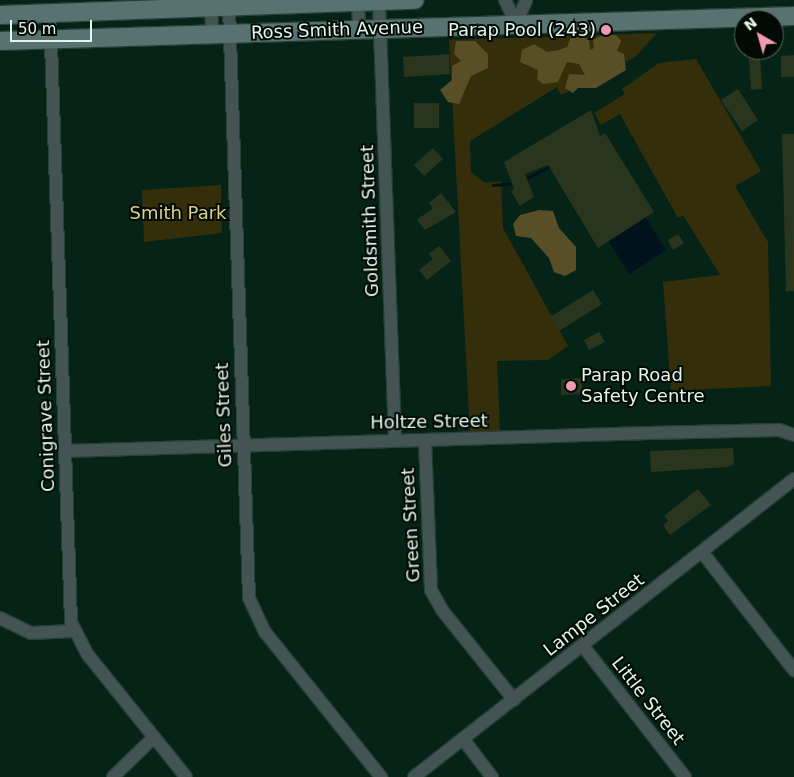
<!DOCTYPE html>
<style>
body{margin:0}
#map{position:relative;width:794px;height:777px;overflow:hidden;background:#052417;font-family:"DejaVu Sans",sans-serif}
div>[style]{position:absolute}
.green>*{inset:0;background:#352e0a}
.forest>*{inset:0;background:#584f27}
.water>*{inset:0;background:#00121b}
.stream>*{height:3px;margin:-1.5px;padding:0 1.5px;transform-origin:1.5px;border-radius:1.5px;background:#00121b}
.building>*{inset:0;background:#29361d}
.roads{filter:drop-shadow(1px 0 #244135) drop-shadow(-1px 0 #244135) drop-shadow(0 1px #244135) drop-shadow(0 -1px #244135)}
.street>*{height:12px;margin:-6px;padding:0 6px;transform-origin:6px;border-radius:6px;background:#445453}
.secondary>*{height:18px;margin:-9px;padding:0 9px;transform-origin:9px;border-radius:9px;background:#587272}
.dots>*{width:14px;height:14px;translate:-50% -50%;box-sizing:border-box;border:2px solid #020a06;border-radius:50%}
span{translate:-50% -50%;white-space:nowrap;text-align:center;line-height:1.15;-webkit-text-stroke:4px #020a06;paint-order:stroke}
.street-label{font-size:18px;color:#e4f5ec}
.poi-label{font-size:18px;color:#e4f5ec}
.right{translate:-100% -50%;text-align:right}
.left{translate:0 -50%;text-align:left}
.park-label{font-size:18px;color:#decf8a}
.north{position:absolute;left:734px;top:10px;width:50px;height:50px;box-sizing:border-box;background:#020a06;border:1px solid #5c6862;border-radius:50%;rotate:322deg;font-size:14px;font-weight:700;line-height:20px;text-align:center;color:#e4f5ec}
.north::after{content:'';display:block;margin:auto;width:18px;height:22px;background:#f19ab4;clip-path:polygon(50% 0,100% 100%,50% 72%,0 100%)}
.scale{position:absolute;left:10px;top:20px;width:82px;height:22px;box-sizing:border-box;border:2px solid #e4f5ec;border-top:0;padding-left:6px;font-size:15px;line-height:18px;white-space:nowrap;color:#e4f5ec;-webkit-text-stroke:4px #020a06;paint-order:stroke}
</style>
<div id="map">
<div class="green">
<i style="clip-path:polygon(657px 33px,635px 57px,561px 95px,557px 87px,470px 141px,471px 172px,485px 183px,501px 181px,503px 228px,568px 346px,548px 360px,497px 361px,500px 432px,470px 432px,449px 40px)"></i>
<i style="clip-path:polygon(696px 59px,761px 171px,735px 186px,768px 242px,771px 386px,671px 391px,663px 282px,720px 275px,683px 215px,678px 218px,620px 114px,601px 125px,594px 113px,625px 94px,622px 89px,659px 63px)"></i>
<i style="clip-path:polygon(221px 185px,222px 233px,144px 242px,142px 190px)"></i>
</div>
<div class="forest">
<i style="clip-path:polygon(603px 35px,616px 35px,621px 41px,617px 51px,624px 54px,626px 70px,596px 88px,578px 88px,573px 93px,565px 88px,569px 74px,585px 75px,579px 64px,567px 62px,558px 82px,543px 84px,537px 79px,538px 70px,520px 62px,522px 50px,534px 44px,547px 52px,559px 50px,567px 47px,571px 37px,580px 36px,589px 39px,590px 50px,594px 48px,593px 40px)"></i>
<i style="clip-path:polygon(456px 41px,475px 41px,488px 54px,488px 68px,471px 76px,459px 104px,448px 102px,440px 90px,452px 80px,452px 66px,461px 61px,454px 54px)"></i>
<i style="clip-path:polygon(539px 210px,553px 211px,559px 228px,576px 247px,576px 270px,565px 276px,554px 272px,549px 258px,531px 238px,516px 236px,513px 224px,520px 215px)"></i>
</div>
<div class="water">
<i style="clip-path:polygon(620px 176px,666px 250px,629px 274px,583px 199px)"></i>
</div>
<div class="stream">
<i style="left:523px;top:180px;width:27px;rotate:-27deg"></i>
<i style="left:493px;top:185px;width:23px;rotate:-5deg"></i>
</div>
<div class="building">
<i style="clip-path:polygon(449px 54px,450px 74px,404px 77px,403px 57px)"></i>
<i style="clip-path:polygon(794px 55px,794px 77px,781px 77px,781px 56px)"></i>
<i style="clip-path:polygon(760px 56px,762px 89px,751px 90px,749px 57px)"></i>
<i style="clip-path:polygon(738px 89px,758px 120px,742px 131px,721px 100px)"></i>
<i style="clip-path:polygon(414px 103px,439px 103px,439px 128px,414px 128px)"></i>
<i style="clip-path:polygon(591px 110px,600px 136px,605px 133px,654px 212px,598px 248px,548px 165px,525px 174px,534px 197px,520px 206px,511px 191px,514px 189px,504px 162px)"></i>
<i style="clip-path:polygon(782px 134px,794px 134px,794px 291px,786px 291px)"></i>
<i style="clip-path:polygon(433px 148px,443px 159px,424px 176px,414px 165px)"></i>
<i style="clip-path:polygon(441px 193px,456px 212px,425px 230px,417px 220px,433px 208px,429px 203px)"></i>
<i style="clip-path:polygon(678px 234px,684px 243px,673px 250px,668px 240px)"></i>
<i style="clip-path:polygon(439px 246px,451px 261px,427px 280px,419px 270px,433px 259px,429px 254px)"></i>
<i style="clip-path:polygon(593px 290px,602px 304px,559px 331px,550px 317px)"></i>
<i style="clip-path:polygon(599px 332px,605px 342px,589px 350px,584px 340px)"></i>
<i style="clip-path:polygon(582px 378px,582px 394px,561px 395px,561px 379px)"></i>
<i style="clip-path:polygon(733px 448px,734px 464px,727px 467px,651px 472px,650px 451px)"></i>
<i style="clip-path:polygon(698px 489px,711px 505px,670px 535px,663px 525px,668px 521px,664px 516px)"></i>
</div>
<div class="roads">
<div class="street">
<i style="left:211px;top:0;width:34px;rotate:88deg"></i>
<i style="left:358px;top:0;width:29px;rotate:88deg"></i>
<i style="left:505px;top:0;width:26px;rotate:65deg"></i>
<i style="left:379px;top:1px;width:439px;rotate:87.9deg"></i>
<i style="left:229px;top:7px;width:591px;rotate:88.06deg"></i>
<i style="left:249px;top:598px;width:38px;rotate:65deg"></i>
<i style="left:265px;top:632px;width:186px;rotate:51.3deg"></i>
<i style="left:50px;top:14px;width:608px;rotate:88.02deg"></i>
<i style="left:71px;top:622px;width:37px;rotate:63deg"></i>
<i style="left:88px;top:655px;width:156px;rotate:51.2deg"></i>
<i style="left:516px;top:24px;width:26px;rotate:-67deg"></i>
<i style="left:425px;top:440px;width:150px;rotate:87.7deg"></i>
<i style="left:431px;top:590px;width:23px;rotate:61deg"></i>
<i style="left:442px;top:610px;width:115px;rotate:51.3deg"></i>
<i style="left:65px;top:451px;width:584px;rotate:-1.77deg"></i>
<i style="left:649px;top:433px;width:130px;rotate:-1.3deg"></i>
<i style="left:779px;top:430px;width:16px;rotate:18deg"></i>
<i style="left:702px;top:552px;width:150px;rotate:52.1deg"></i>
<i style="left:0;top:618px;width:34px;rotate:26deg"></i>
<i style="left:31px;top:633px;width:42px;rotate:-2.7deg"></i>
<i style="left:583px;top:646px;width:166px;rotate:52.1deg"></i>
<i style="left:463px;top:739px;width:48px;rotate:52.7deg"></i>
<i style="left:113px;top:777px;width:57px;rotate:-44.3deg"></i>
<i style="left:414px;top:777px;width:483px;rotate:-38.1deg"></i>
</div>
<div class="secondary">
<i style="left:0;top:15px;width:415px;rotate:-2.1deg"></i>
<i style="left:0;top:41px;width:794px;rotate:-1.8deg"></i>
</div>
</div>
<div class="dots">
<i style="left:606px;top:30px;background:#f19ab4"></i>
<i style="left:571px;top:386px;background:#f19ab4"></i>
</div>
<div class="street-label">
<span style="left:337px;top:30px;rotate:-2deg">Ross Smith Avenue</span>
<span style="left:370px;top:221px;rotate:-92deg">Goldsmith Street</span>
<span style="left:224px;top:415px;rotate:-92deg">Giles Street</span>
<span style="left:46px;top:416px;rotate:-92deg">Conigrave Street</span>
<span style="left:429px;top:422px;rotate:-1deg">Holtze Street</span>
<span style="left:411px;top:525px;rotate:-93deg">Green Street</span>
<span style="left:594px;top:615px;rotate:-38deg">Lampe Street</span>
<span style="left:648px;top:701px;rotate:52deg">Little Street</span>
</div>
<div class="poi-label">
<span class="right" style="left:596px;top:30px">Parap Pool (243)</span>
<span class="left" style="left:581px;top:386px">Parap Road<br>Safety Centre</span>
</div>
<div class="park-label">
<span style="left:178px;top:213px">Smith Park</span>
</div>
<div class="north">N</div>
<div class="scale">50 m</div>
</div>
